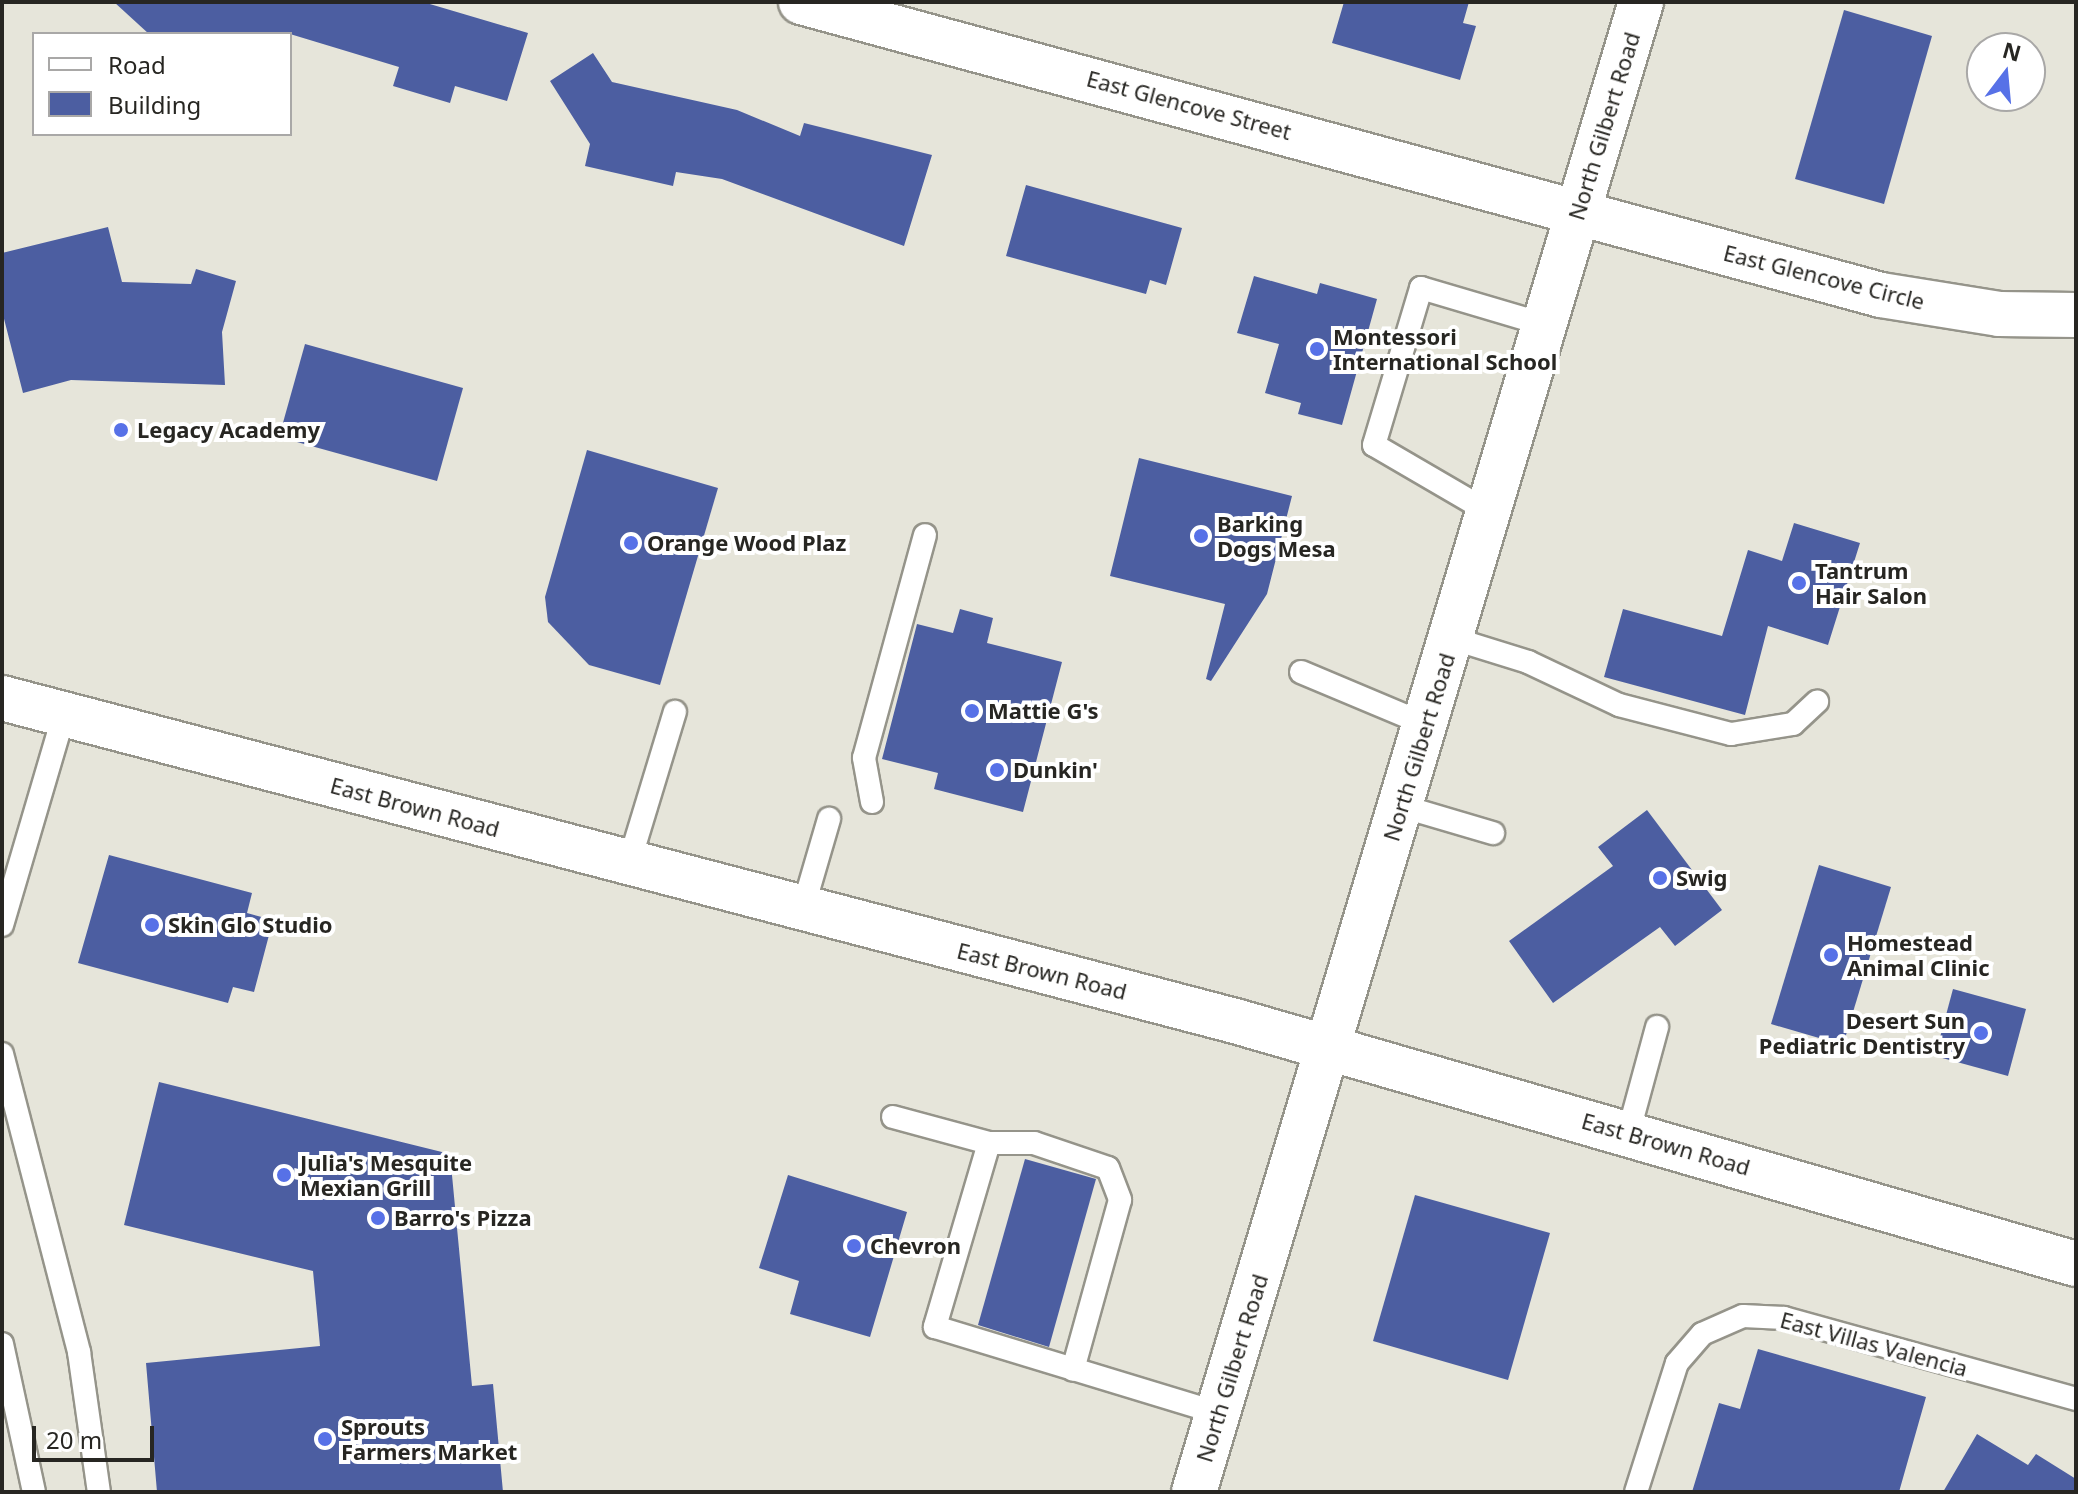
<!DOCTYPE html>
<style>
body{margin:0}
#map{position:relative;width:2078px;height:1494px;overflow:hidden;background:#e6e5da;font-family:"Noto Sans",sans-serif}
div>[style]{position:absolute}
.building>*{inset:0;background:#4c5ea1}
.roads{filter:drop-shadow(2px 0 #95948a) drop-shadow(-2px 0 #95948a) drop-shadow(0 2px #95948a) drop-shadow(0 -2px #95948a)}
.service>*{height:22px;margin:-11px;padding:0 11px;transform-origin:11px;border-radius:11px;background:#fff}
.minor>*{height:44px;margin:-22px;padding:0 22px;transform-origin:22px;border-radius:22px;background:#fff}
.secondary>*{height:44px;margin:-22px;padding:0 22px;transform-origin:22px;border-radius:22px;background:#fff}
.primary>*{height:44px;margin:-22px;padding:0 22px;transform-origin:22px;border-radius:22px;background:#fff}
.dots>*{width:22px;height:22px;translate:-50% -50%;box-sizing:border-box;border:4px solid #fff;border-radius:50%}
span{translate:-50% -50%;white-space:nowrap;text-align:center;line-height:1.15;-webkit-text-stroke:8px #fff;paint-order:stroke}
.street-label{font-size:22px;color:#272622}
.poi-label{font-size:22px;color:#272622;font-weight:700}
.left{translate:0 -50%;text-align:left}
.right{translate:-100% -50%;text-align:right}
.frame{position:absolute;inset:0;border:4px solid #272622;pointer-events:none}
.legend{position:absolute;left:32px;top:32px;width:260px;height:104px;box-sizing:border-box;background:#fff;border:2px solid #a9a8a7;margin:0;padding:10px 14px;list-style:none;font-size:24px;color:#272622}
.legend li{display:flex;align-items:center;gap:16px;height:40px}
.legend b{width:40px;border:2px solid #a9a8a7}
.north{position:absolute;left:1966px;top:32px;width:80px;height:80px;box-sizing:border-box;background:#fff;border:2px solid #a9a8a7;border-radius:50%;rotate:16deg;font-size:22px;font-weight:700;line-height:32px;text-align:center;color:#272622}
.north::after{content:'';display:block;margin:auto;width:28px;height:36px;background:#5771e7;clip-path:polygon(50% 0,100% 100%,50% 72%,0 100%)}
.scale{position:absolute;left:32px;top:1426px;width:122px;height:36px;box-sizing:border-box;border:4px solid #272622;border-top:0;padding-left:10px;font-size:24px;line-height:28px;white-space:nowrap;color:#272622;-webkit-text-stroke:6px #fff;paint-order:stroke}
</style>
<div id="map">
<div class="building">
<i style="clip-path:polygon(114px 2px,423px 2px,528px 33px,507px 101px,455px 86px,450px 103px,393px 86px,399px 67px,290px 34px,149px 34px)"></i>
<i style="clip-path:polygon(1344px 2px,1469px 2px,1463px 23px,1476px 26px,1460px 80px,1332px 43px)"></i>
<i style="clip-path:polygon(1844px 10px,1932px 36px,1884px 204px,1795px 179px)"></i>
<i style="clip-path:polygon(593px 53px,612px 82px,737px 110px,800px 136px,804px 123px,932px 155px,904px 246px,722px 179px,676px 172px,673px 186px,585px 166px,590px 144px,550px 81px)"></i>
<i style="clip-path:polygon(1026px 185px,1182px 228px,1166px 285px,1150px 280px,1146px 294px,1006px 256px)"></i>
<i style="clip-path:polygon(108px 227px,122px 282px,191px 284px,196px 269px,236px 281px,222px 332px,225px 385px,71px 380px,23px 393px,2px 311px,2px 253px)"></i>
<i style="clip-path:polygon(1254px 276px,1317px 294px,1320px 283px,1377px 299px,1342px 425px,1298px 414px,1301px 403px,1265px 393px,1279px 344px,1237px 333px)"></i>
<i style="clip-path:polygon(305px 344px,463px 388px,437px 481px,279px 437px)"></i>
<i style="clip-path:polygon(587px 450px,718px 488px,660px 685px,589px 665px,548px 622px,545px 597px)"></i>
<i style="clip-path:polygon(1139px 458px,1292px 496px,1267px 594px,1211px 681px,1206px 679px,1225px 604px,1110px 576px)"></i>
<i style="clip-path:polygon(1794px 523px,1860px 543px,1828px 645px,1768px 626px,1745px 715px,1604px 677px,1623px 609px,1722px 636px,1748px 550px,1782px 561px)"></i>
<i style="clip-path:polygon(960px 609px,993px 618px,987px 643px,1062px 662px,1023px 812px,934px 789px,938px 773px,882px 759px,917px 624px,953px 633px)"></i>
<i style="clip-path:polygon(1647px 810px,1722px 910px,1675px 946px,1660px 927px,1553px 1003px,1509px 941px,1613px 866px,1598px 847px)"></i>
<i style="clip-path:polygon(109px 855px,252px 893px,247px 913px,273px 920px,254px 992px,233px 987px,228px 1003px,78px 963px)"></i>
<i style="clip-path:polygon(1819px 865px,1891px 887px,1843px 1045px,1771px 1024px)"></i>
<i style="clip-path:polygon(1953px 989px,2026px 1009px,2008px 1076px,1935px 1056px)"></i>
<i style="clip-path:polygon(159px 1082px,450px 1154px,472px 1386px,493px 1384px,503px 1492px,157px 1492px,146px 1363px,320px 1346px,313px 1271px,124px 1225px)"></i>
<i style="clip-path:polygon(1025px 1159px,1096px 1179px,1049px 1347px,978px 1325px)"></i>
<i style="clip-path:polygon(788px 1175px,907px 1212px,870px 1337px,790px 1314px,799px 1281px,759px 1268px)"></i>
<i style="clip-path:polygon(1415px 1195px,1550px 1233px,1508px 1380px,1373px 1341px)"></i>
<i style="clip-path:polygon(1758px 1349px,1926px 1397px,1899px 1492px,1692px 1492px,1719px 1403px,1740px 1409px)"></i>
<i style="clip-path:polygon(1977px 1434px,2028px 1465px,2036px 1454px,2076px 1479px,2076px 1492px,1943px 1492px)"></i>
</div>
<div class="roads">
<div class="service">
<i style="left:1489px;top:512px;width:133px;rotate:-149.8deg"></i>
<i style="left:1374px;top:445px;width:164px;rotate:-73.3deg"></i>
<i style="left:1421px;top:288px;width:130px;rotate:16.5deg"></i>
<i style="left:1451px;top:638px;width:81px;rotate:17.3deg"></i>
<i style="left:1528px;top:662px;width:101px;rotate:25.3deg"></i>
<i style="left:1619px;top:705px;width:116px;rotate:14.5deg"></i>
<i style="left:1731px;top:734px;width:63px;rotate:-9.2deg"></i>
<i style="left:1793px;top:724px;width:33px;rotate:-43deg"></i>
<i style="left:1301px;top:672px;width:134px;rotate:22.8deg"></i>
<i style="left:872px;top:802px;width:45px;rotate:-100.3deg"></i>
<i style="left:864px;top:758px;width:231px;rotate:-74.7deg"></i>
<i style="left:1401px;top:806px;width:96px;rotate:16.4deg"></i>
<i style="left:629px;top:863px;width:158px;rotate:-73.1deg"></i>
<i style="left:803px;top:908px;width:93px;rotate:-73.7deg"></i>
<i style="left:2px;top:925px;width:220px;rotate:-73.6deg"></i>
<i style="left:2px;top:1054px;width:308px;rotate:75.5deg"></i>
<i style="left:79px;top:1352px;width:141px;rotate:81.9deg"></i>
<i style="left:893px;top:1117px;width:99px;rotate:15.2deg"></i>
<i style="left:989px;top:1143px;width:192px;rotate:106.4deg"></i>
<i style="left:935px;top:1327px;width:296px;rotate:16.9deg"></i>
<i style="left:1628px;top:1134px;width:111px;rotate:-74.8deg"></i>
<i style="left:989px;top:1143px;width:45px"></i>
<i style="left:1034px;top:1143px;width:78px;rotate:18.7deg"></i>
<i style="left:1108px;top:1168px;width:34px;rotate:69deg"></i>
<i style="left:1120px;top:1200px;width:176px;rotate:105.5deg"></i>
<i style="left:2px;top:1344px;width:151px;rotate:77.8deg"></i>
<i style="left:1636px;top:1492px;width:135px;rotate:-72.4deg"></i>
<i style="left:1677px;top:1363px;width:38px;rotate:-49deg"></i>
<i style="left:1702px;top:1334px;width:45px;rotate:-23.7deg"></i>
<i style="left:1743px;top:1316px;width:41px;rotate:2.8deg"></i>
<i style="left:1784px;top:1318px;width:303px;rotate:15.5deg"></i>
</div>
<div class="minor">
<i style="left:801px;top:2px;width:1119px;rotate:15.18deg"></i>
<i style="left:1881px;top:295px;width:120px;rotate:9.1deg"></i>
<i style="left:1999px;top:314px;width:77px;rotate:0.7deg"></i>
</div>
<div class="secondary">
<i style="left:2px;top:698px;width:1275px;rotate:14.68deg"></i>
<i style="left:1235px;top:1021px;width:875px;rotate:16.12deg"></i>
</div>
<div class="primary">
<i style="left:1194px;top:1492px;width:1556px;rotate:-73.3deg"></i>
</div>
</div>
<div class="dots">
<i style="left:1317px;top:349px;background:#5771e7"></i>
<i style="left:121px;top:430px;background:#5771e7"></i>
<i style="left:1201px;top:536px;background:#5771e7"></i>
<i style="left:631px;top:543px;background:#5771e7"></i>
<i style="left:1799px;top:583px;background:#5771e7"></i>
<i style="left:972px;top:711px;background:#5771e7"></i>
<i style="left:997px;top:770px;background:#5771e7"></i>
<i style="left:1660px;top:878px;background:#5771e7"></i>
<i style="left:152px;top:925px;background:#5771e7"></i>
<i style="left:1831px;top:955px;background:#5771e7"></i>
<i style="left:1981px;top:1033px;background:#5771e7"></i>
<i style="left:284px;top:1175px;background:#5771e7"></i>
<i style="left:378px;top:1218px;background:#5771e7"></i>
<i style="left:854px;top:1246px;background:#5771e7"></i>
<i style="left:325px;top:1439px;background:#5771e7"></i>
</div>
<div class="street-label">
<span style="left:1189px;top:105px;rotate:15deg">East Glencove Street</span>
<span style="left:1604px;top:126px;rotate:-73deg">North Gilbert Road</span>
<span style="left:1824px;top:277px;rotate:14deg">East Glencove Circle</span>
<span style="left:1419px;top:747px;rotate:-73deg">North Gilbert Road</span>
<span style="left:415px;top:807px;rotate:15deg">East Brown Road</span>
<span style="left:1042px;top:971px;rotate:14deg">East Brown Road</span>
<span style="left:1666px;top:1144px;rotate:16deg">East Brown Road</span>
<span style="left:1874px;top:1344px;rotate:15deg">East Villas Valencia</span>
<span style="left:1232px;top:1368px;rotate:-73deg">North Gilbert Road</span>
</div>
<div class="poi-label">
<span class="left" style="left:1333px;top:349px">Montessori<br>International School</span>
<span class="left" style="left:137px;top:430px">Legacy Academy</span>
<span class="left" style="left:1217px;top:536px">Barking<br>Dogs Mesa</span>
<span class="left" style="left:647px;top:543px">Orange Wood Plaz</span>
<span class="left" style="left:1815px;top:583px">Tantrum<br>Hair Salon</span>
<span class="left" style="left:988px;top:711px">Mattie G's</span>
<span class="left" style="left:1013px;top:770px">Dunkin'</span>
<span class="left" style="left:1676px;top:878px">Swig</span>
<span class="left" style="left:168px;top:925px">Skin Glo Studio</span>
<span class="left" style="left:1847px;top:955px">Homestead<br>Animal Clinic</span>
<span class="right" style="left:1965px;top:1033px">Desert Sun<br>Pediatric Dentistry</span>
<span class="left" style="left:300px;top:1175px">Julia's Mesquite<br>Mexian Grill</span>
<span class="left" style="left:394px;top:1218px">Barro's Pizza</span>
<span class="left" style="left:870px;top:1246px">Chevron</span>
<span class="left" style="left:341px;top:1439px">Sprouts<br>Farmers Market</span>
</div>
<div class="frame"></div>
<ul class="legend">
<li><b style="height:10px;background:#fff"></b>Road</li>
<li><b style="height:22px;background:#4c5ea1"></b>Building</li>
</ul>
<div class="north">N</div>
<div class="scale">20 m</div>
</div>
